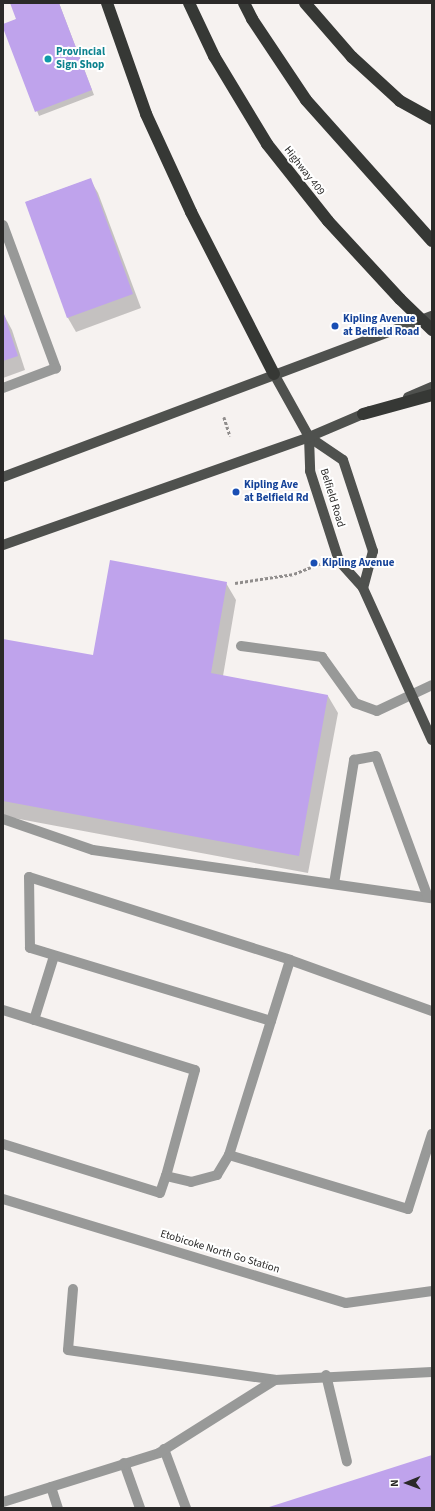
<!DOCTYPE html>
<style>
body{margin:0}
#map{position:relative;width:435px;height:1511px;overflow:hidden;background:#f6f2f0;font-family:"Source Sans 3",sans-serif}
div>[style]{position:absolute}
.shadow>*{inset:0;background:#0003}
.building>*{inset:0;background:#bfa3ec}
.path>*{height:2.5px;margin-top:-1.25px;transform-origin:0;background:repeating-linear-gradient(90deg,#908d8c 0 3px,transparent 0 5px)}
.minor>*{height:10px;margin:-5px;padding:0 5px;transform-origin:5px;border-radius:5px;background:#989998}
.major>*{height:10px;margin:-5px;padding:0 5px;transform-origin:5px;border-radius:5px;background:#4f514e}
.highway>*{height:12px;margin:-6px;padding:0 6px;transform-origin:6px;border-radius:6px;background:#363835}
.highway-bridge>*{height:12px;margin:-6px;padding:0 6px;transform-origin:6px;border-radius:6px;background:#363835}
.dots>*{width:11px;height:11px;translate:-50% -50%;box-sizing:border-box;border:2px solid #fff;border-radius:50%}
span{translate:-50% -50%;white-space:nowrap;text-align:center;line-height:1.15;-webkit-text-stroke:4px #fff;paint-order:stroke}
.culture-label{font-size:11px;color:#0d838f;font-weight:700}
.left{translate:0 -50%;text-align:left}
.street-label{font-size:11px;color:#2b2a29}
.transit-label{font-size:11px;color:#164399;font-weight:700}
.frame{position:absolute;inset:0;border:4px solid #2b2a29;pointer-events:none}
.north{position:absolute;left:387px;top:1463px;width:40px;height:40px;-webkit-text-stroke:3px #fff;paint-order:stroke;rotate:269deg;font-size:11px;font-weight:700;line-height:16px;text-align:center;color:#2b2a29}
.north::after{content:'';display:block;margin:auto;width:14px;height:18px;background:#2b2a29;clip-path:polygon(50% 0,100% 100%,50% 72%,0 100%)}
</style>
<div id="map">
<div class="shadow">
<i style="clip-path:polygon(11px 3px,59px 3px,94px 95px,39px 116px,3px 25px,17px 19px)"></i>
<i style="clip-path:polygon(90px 179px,98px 193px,141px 308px,76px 332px,68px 318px,26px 202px)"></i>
<i style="clip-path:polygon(4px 315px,12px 330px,25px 370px,3px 378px)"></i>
<i style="clip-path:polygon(226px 583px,236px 600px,223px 676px,328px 696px,338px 713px,308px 873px,3px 816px,3px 640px,93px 657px)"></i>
</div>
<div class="building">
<i style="clip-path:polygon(10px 3px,59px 3px,92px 90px,35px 112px,3px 28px,3px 24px,16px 19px)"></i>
<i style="clip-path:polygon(91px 178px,133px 294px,67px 318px,25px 202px)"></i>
<i style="clip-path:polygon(4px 314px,18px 356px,3px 361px,3px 315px)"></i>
<i style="clip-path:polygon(110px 560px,227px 582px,211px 673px,328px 695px,299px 856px,3px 801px,3px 639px,93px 655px)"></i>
<i style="clip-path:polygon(432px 1455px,432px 1508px,266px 1508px)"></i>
</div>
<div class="path">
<i style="left:224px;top:417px;width:20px;rotate:72deg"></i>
<i style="left:235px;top:583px;width:60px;rotate:-8.7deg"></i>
<i style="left:294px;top:574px;width:31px;rotate:-22deg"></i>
</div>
<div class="minor">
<i style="left:3px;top:225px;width:153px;rotate:69.7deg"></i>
<i style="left:56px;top:368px;width:57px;rotate:159.3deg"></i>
<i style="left:241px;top:646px;width:82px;rotate:7.7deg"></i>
<i style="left:322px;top:657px;width:57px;rotate:54.3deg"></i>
<i style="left:355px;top:703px;width:23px;rotate:20deg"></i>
<i style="left:377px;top:711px;width:61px;rotate:-25.3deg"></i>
<i style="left:3px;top:819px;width:95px;rotate:19deg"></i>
<i style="left:93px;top:850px;width:342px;rotate:8.1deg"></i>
<i style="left:334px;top:884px;width:126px;rotate:-80.8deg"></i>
<i style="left:354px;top:760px;width:22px;rotate:-10deg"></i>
<i style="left:376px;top:756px;width:150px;rotate:69.8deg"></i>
<i style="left:3px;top:1010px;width:201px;rotate:17.4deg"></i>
<i style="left:195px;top:1070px;width:110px;rotate:105.3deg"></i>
<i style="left:34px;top:1020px;width:67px;rotate:-72.6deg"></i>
<i style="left:271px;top:1021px;width:252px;rotate:-163.1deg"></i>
<i style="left:30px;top:948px;width:71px;rotate:-90.8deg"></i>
<i style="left:29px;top:877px;width:274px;rotate:17.6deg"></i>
<i style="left:3px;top:1144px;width:164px;rotate:17.3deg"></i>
<i style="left:160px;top:1193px;width:18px;rotate:-71deg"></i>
<i style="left:166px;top:1176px;width:26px;rotate:13deg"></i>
<i style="left:191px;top:1182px;width:27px;rotate:-15deg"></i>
<i style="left:217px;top:1175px;width:23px;rotate:-59deg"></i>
<i style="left:229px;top:1155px;width:187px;rotate:16.8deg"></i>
<i style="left:408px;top:1209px;width:79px;rotate:-72.3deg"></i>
<i style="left:229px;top:1155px;width:204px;rotate:-72.6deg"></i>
<i style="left:290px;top:960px;width:151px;rotate:19.8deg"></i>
<i style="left:3px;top:1199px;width:358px;rotate:16.9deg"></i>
<i style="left:346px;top:1303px;width:87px;rotate:-7.9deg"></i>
<i style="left:73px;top:1289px;width:61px;rotate:94.7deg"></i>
<i style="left:68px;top:1350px;width:209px;rotate:8.2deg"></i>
<i style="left:326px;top:1375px;width:89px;rotate:76.4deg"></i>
<i style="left:164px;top:1449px;width:63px;rotate:69.6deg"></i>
<i style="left:124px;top:1463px;width:48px;rotate:70.4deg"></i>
<i style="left:51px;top:1487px;width:22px;rotate:72deg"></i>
<i style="left:3px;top:1502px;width:164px;rotate:-17.4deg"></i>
<i style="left:159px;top:1453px;width:137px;rotate:-32.2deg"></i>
<i style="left:275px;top:1380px;width:157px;rotate:-2.9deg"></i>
</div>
<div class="major">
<i style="left:274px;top:374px;width:72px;rotate:60.9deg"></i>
<i style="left:309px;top:437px;width:41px;rotate:34.1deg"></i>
<i style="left:343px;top:460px;width:96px;rotate:71.8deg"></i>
<i style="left:373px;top:551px;width:38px;rotate:105deg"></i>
<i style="left:408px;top:397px;width:26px;rotate:-23deg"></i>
<i style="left:309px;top:437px;width:34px;rotate:88deg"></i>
<i style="left:310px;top:471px;width:95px;rotate:72.1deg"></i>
<i style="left:339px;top:561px;width:36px;rotate:48deg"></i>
<i style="left:363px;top:588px;width:167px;rotate:65.6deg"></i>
<i style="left:3px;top:477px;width:458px;rotate:-20.6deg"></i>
<i style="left:3px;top:545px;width:324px;rotate:-19.4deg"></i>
<i style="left:309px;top:437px;width:66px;rotate:-23.1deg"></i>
</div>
<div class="highway">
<i style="left:107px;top:3px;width:118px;rotate:70.6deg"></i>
<i style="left:146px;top:114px;width:108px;rotate:65.3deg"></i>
<i style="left:191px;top:212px;width:182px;rotate:62.9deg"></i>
<i style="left:189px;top:3px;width:59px;rotate:64.7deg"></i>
<i style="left:214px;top:56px;width:103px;rotate:58.9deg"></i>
<i style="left:267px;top:144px;width:98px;rotate:51.6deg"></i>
<i style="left:328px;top:221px;width:106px;rotate:47.3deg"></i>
<i style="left:244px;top:3px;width:18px;rotate:63deg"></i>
<i style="left:252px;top:19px;width:97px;rotate:56.3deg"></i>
<i style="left:306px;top:100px;width:189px;rotate:48.2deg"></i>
<i style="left:305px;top:3px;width:72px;rotate:49deg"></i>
<i style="left:352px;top:57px;width:65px;rotate:42.5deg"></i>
<i style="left:400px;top:101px;width:37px;rotate:29deg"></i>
<i style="left:363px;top:414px;width:72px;rotate:-15.4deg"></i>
</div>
<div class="highway-bridge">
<i style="left:400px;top:299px;width:45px;rotate:44.1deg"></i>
</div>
<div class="dots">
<i style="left:48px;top:59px;background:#0f9aa8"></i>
<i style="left:335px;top:326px;background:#1a4fb4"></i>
<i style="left:236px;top:492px;background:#1a4fb4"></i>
<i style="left:314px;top:563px;background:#1a4fb4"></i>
</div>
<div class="culture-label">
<span class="left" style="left:56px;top:59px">Provincial<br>Sign Shop</span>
</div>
<div class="street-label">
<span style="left:304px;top:171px;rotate:52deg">Highway 409</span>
<span style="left:332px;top:498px;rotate:73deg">Belfield Road</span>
<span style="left:220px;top:1252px;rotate:17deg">Etobicoke North Go Station</span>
</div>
<div class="transit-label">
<span class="left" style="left:343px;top:326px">Kipling Avenue<br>at Belfield Road</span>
<span class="left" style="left:244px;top:492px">Kipling Ave<br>at Belfield Rd</span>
<span class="left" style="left:322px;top:563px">Kipling Avenue</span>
</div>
<div class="frame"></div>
<div class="north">N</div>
</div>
